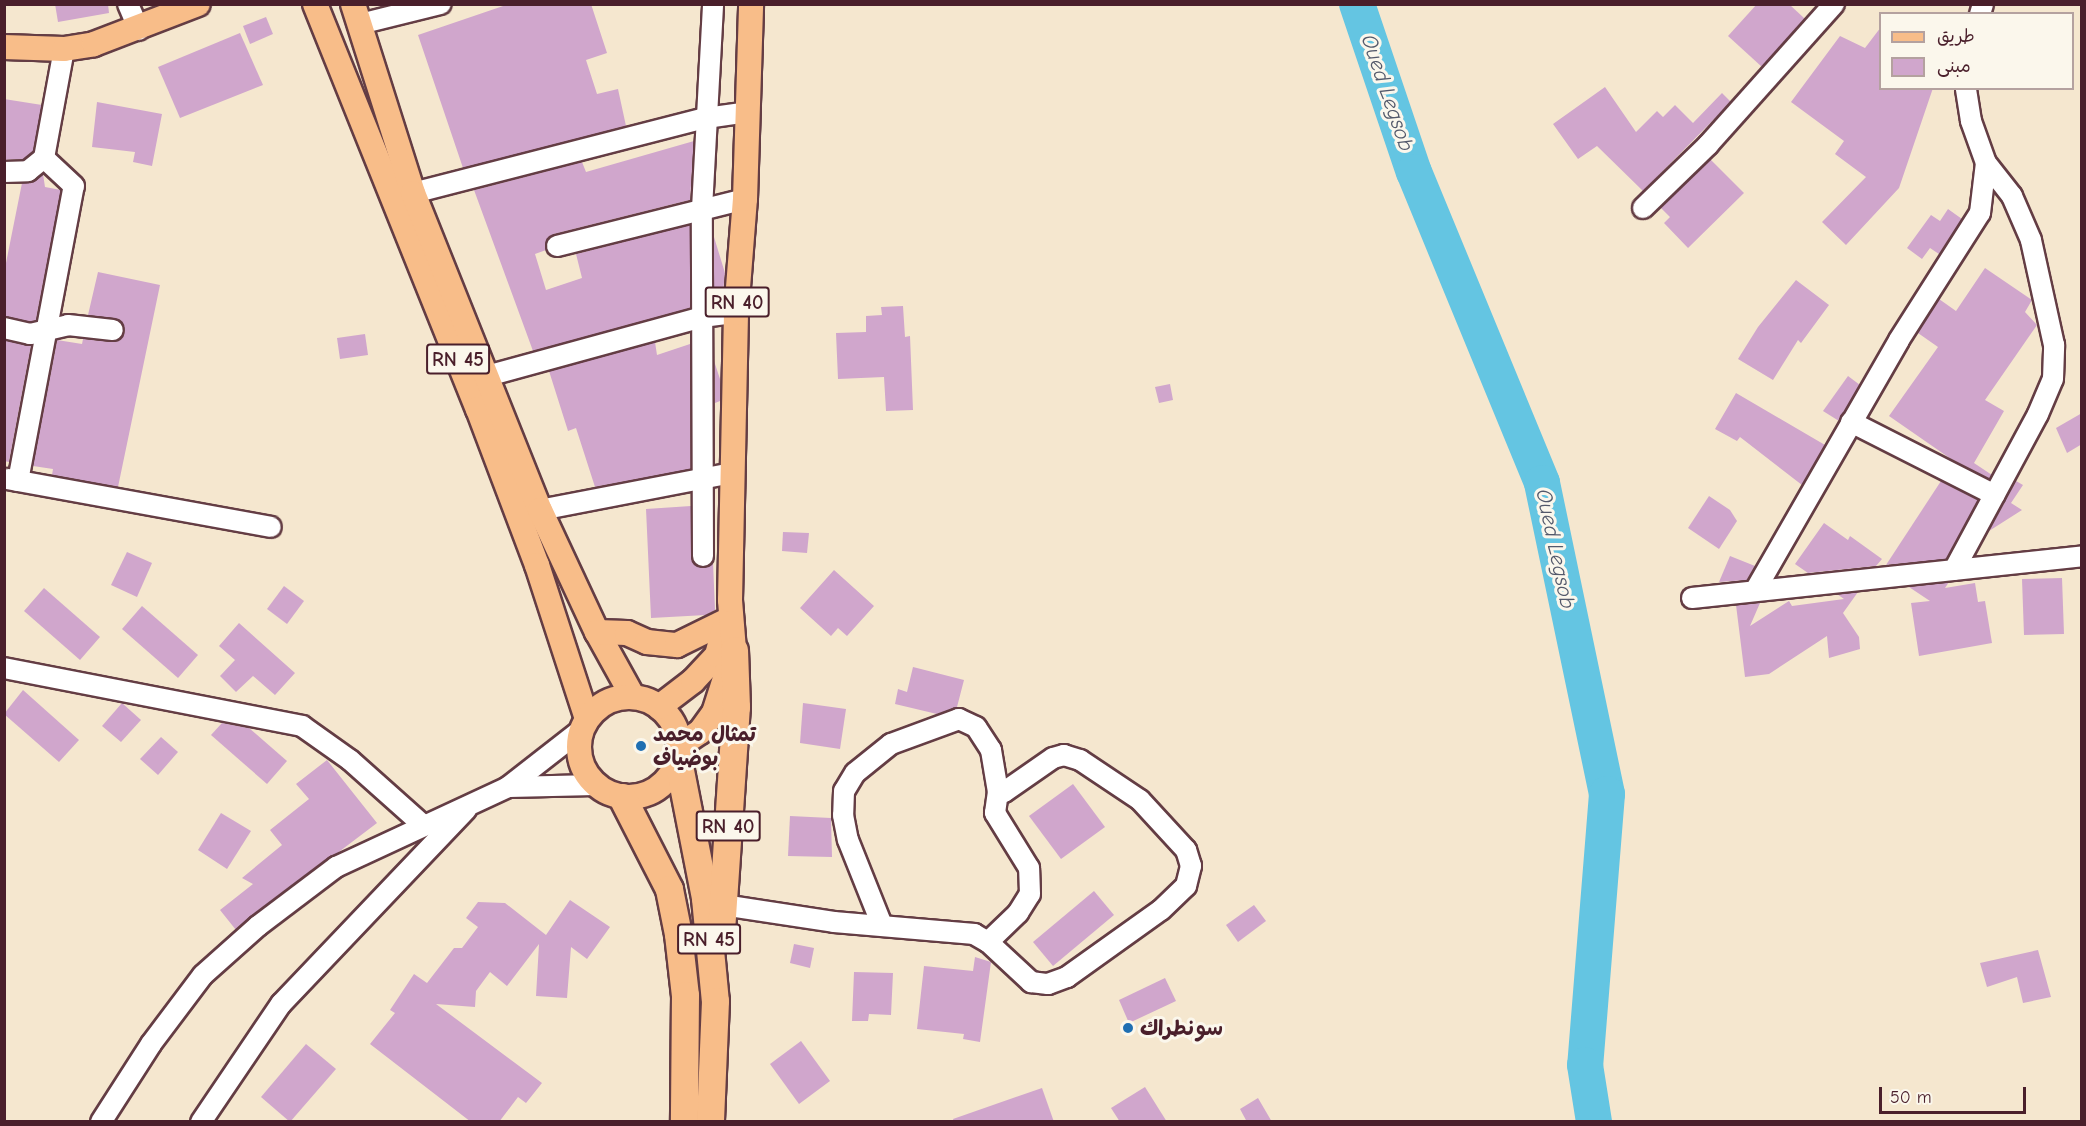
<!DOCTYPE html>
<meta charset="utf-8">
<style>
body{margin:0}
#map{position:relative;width:2086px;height:1126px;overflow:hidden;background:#f5e7cf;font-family:"Comic Neue","Playpen Sans Arabic",sans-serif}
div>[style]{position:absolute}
.river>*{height:36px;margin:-18px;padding:0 18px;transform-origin:18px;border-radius:18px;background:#64c5e2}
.building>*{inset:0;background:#d0a6cc}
.roads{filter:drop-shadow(2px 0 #643d44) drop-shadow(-2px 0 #643d44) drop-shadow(0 2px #643d44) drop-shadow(0 -2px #643d44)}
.minor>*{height:20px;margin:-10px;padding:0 10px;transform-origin:10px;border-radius:10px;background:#fff}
.major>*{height:24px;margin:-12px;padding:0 12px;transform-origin:12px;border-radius:12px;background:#f8bd89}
.major>.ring{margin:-12px;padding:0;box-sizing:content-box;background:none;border:24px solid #f8bd89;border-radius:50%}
.highway>*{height:27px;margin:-13.5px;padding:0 13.5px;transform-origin:13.5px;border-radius:13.5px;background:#f8bd89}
.dots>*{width:16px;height:16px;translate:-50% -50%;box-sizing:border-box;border:3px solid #fbf7ec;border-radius:50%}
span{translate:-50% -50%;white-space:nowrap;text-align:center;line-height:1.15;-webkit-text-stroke:6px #fbf7ec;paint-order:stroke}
.shield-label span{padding:2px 4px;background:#fbf7ec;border:2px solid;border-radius:4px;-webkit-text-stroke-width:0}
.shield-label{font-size:20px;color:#4a1f2b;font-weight:700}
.poi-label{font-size:21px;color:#4a1f2b;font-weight:700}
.left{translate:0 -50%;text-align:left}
.water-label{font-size:22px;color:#53596b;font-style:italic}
.frame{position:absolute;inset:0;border:6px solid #4a1f2b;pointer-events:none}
.legend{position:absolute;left:1879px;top:12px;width:195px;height:78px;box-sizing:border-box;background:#fbf7ec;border:2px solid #b4a19f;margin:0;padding:8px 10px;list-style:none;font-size:18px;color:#4a1f2b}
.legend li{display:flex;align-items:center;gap:12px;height:30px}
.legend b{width:30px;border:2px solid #b4a19f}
.scale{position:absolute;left:1879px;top:1087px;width:147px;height:27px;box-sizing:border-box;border:3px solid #4a1f2b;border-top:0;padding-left:8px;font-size:18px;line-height:21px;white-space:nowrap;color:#4a1f2b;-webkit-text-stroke:4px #fbf7ec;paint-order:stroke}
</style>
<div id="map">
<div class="river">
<i style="left:1357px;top:4px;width:177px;rotate:71.3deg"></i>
<i style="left:1414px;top:172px;width:336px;rotate:67.6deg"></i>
<i style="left:1542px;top:483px;width:318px;rotate:78.2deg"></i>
<i style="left:1607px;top:794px;width:272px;rotate:94.6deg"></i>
<i style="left:1585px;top:1065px;width:58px;rotate:81deg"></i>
</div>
<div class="building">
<i style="clip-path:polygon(55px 4px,108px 4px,109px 13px,58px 22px)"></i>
<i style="clip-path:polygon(509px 4px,591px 4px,607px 53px,586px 60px,597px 94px,618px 89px,626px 126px,463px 168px,418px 35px)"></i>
<i style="clip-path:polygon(1757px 4px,1789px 4px,1805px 19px,1762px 67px,1728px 36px)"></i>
<i style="clip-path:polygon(266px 17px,273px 34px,250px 44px,243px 26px)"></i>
<i style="clip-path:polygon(1881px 27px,1881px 88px,1933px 88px,1899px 188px,1846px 245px,1822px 222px,1866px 177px,1835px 154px,1844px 141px,1791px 102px,1840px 36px,1865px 48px)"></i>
<i style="clip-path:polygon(240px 33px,263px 85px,180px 118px,158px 67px)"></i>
<i style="clip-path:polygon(1605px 87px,1636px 132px,1657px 111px,1663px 117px,1675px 105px,1693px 123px,1722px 93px,1731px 102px,1643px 191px,1597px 146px,1578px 159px,1553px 124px)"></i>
<i style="clip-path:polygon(4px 99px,42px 105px,33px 151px,24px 159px,4px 160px)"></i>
<i style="clip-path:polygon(97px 102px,162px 114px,152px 166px,133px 162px,135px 152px,92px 147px)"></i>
<i style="clip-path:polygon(694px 141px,690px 200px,554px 234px,546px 242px,546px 250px,535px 254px,546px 290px,582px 278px,576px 254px,690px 225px,690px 308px,533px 351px,474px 190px,582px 162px,586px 172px)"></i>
<i style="clip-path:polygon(1710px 159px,1744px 193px,1688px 248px,1664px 223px,1670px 217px,1661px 208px)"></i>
<i style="clip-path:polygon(43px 174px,45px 187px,61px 190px,36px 320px,30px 322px,4px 316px,4px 273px,22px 183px)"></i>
<i style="clip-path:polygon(1948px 209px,1962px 219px,1939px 254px,1930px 248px,1922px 259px,1907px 248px,1931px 215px,1940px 221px)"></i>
<i style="clip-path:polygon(714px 237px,725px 273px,723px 292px,717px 294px,720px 303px,714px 303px)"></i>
<i style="clip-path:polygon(1985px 268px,2032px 300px,2025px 312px,2037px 325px,1985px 400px,2004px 411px,1974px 463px,1992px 475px,1989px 479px,1951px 459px,1889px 416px,1938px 347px,1918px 333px,1939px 299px,1956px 311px)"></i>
<i style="clip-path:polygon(98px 272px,160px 285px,118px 487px,52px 475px,53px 469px,33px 466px,57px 340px,82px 344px,83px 339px,112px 342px,125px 332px,120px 320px,88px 315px)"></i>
<i style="clip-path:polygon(1796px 280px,1829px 305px,1801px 343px,1798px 340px,1773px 380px,1738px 359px,1758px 327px)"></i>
<i style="clip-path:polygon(903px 306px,905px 337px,910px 336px,913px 410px,886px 411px,884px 377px,838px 379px,836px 333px,866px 332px,866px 316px,882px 315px,881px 307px)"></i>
<i style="clip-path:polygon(365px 334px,368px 355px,340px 359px,337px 338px)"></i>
<i style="clip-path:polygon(4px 340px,31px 346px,9px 462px,4px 461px)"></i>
<i style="clip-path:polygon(655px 342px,657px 355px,690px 344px,691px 469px,595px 487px,576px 428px,568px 431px,549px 371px)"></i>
<i style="clip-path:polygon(714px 361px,720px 379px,720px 401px,715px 403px)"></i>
<i style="clip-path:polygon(1848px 376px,1860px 385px,1839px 421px,1823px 411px)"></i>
<i style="clip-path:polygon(1170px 384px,1173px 400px,1159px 403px,1155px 387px)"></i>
<i style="clip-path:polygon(1736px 393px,1825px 445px,1802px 485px,1740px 437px,1737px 441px,1715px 429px)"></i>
<i style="clip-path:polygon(2082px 413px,2082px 444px,2067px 453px,2056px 428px)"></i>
<i style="clip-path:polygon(1941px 481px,1978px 500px,1947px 559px,1886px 565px)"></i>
<i style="clip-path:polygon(2016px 481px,2023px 485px,2011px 503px,2022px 510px,1989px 531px)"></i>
<i style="clip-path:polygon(1709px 496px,1730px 510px,1737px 521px,1719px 549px,1688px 528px)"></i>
<i style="clip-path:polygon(691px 506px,691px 557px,702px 568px,713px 562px,715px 610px,706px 615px,651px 618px,646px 509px)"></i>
<i style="clip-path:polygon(1824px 523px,1848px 540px,1850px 536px,1882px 559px,1876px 566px,1808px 573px,1795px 564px)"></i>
<i style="clip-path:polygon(783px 532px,809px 533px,807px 553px,782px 551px)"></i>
<i style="clip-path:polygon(127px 552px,152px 563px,137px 597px,111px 585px)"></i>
<i style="clip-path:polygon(1730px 556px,1755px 566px,1747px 580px,1719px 582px)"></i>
<i style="clip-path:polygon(834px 570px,874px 606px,847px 636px,838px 628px,831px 636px,800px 608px)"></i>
<i style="clip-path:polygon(2062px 578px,2064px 634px,2024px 635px,2022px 579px)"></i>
<i style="clip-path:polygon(1949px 582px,1945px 588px,1975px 583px,1978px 602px,1985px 601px,1992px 643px,1919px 656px,1911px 603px,1930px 601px,1909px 587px)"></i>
<i style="clip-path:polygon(284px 586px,304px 601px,287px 624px,267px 609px)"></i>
<i style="clip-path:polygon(44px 588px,100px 637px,80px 660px,24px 611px)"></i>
<i style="clip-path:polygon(1858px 592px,1843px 613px,1859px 637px,1860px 649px,1829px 658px,1827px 636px,1769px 674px,1745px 677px,1736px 605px,1760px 603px,1750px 626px,1789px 601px,1792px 606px,1844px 599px,1837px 594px)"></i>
<i style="clip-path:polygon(142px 606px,198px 655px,178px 678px,122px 629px)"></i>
<i style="clip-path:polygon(239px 623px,295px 673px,275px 695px,253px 676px,236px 692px,220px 676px,235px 660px,219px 646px)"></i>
<i style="clip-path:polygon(913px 667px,964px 680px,957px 707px,937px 714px,895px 704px,898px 689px,907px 692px)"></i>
<i style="clip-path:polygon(23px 690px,79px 740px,59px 762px,4px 714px)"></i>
<i style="clip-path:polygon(122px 703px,141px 720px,121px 742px,102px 726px)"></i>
<i style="clip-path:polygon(803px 703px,846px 709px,840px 749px,800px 743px)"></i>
<i style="clip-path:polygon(222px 723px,249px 728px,287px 761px,267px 784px,211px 735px)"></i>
<i style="clip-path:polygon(161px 737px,178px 752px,158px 775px,140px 759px)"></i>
<i style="clip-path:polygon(327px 760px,377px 823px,236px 930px,220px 910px,253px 884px,242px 878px,282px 845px,270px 830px,309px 799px,296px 784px)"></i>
<i style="clip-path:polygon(1073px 784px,1105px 827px,1061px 859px,1029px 816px)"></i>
<i style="clip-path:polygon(221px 813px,251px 831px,227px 869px,198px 850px)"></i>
<i style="clip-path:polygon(790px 816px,831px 818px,832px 857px,788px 856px)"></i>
<i style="clip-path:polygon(1094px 891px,1114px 915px,1053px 966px,1033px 942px)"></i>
<i style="clip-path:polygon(570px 900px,610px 927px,587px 959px,571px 947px,567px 998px,536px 996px,539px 944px,507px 986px,490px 972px,476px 991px,475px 1007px,436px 1004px,542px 1083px,526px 1103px,518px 1097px,499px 1122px,471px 1122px,370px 1044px,395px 1013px,390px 1010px,414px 974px,427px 983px,454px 948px,462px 948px,478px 927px,466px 918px,478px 902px,505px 903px,546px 935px)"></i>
<i style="clip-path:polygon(1254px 905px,1266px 921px,1238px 942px,1226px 925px)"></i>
<i style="clip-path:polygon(794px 944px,814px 948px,810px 968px,790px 963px)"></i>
<i style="clip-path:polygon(2038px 950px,2051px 997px,2023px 1003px,2017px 977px,1987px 987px,1980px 963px)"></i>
<i style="clip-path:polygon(975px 957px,991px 962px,980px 1042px,963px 1039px,964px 1034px,917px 1029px,924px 966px,973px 971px)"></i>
<i style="clip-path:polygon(854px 972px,893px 973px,891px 1015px,869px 1014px,868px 1021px,852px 1021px)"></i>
<i style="clip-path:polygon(1165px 978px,1176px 1001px,1129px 1023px,1119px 1000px)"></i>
<i style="clip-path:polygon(801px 1041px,830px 1081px,799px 1104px,770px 1064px)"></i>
<i style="clip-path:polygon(306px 1044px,336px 1069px,290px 1122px,261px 1097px)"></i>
<i style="clip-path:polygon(1145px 1087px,1167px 1122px,1120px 1122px,1111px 1108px)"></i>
<i style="clip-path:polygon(1042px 1088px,1054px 1122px,954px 1122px,953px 1119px)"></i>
<i style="clip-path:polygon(1258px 1098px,1272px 1122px,1247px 1122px,1240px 1109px)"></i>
</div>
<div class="roads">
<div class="minor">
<i style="left:128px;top:4px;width:28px;rotate:67deg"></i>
<i style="left:1980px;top:14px;width:10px;rotate:-73deg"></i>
<i style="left:360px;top:24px;width:83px;rotate:-13.9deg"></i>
<i style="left:4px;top:172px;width:24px;rotate:-2deg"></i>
<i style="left:28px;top:171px;width:21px;rotate:-39deg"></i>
<i style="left:44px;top:158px;width:111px;rotate:-79.6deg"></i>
<i style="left:413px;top:193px;width:302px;rotate:-14.4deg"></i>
<i style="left:706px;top:118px;width:42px;rotate:-8.1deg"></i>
<i style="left:1643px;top:208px;width:91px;rotate:-44.1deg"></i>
<i style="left:1708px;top:145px;width:189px;rotate:-48.2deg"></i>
<i style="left:557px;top:246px;width:194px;rotate:-14deg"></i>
<i style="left:4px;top:328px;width:27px;rotate:13deg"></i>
<i style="left:30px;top:334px;width:39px;rotate:-13deg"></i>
<i style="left:68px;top:325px;width:45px;rotate:6.3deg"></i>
<i style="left:487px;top:376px;width:223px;rotate:-15.3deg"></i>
<i style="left:702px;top:317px;width:34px;rotate:-7deg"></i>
<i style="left:1851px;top:422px;width:161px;rotate:26.9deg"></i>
<i style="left:7px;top:479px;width:268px;rotate:10.3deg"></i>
<i style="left:18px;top:481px;width:300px;rotate:-79.3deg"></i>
<i style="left:74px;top:186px;width:41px;rotate:-137deg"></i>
<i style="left:540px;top:510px;width:196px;rotate:-10.9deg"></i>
<i style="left:703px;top:556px;width:347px;rotate:-90.2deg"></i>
<i style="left:702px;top:209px;width:205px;rotate:-86.9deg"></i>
<i style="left:1954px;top:570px;width:177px;rotate:-61.7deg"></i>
<i style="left:2038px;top:414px;width:38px;rotate:-67deg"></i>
<i style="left:2053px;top:379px;width:34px;rotate:-88deg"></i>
<i style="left:2054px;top:345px;width:107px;rotate:-102.4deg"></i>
<i style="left:2031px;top:240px;width:48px;rotate:-113.4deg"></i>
<i style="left:2012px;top:196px;width:42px;rotate:-128.2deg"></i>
<i style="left:1756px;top:589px;width:287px;rotate:-60.1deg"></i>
<i style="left:1899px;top:340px;width:151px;rotate:-57.5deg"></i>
<i style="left:1980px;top:213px;width:50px;rotate:-83.2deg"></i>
<i style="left:1986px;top:163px;width:45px;rotate:-109.7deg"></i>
<i style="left:1971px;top:121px;width:33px;rotate:-99deg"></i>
<i style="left:1692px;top:598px;width:392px;rotate:-6.1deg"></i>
<i style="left:4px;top:668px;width:304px;rotate:11deg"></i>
<i style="left:302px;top:726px;width:59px;rotate:35.3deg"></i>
<i style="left:350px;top:760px;width:98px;rotate:41.7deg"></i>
<i style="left:508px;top:787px;width:88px;rotate:-1.3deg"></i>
<i style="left:723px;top:905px;width:112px;rotate:8.7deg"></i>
<i style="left:834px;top:922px;width:141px;rotate:4.9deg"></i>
<i style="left:974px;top:934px;width:16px;rotate:30deg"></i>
<i style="left:988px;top:942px;width:59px;rotate:42.9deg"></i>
<i style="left:1031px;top:982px;width:17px;rotate:7deg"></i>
<i style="left:1048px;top:984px;width:20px;rotate:-20deg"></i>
<i style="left:1067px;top:977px;width:115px;rotate:-35.5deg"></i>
<i style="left:1161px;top:910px;width:35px;rotate:-44deg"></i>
<i style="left:1186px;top:886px;width:21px;rotate:-76deg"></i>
<i style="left:1191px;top:866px;width:17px;rotate:-107deg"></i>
<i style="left:1186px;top:850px;width:68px;rotate:-132.6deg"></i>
<i style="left:1140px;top:800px;width:72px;rotate:-146.3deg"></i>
<i style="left:1080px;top:760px;width:17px;rotate:-163deg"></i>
<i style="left:1064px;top:755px;width:11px;rotate:165deg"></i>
<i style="left:1053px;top:758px;width:60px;rotate:145.2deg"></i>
<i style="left:1004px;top:792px;width:6px;rotate:180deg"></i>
<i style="left:998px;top:792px;width:43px;rotate:-99.5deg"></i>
<i style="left:991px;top:750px;width:27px;rotate:-123deg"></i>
<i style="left:976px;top:727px;width:19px;rotate:-155deg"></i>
<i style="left:959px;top:719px;width:72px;rotate:159.8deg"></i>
<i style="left:891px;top:744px;width:46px;rotate:141.1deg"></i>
<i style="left:855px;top:773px;width:21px;rotate:121deg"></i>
<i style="left:844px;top:791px;width:24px;rotate:92deg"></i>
<i style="left:843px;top:815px;width:25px;rotate:79deg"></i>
<i style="left:848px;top:840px;width:92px;rotate:68.2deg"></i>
<i style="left:988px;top:942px;width:42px;rotate:-44deg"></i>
<i style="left:1018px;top:913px;width:22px;rotate:-58deg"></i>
<i style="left:1030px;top:894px;width:26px;rotate:-92deg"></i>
<i style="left:1029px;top:868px;width:65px;rotate:-121.7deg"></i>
<i style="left:995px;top:813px;width:21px;rotate:-82deg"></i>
<i style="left:101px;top:1122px;width:93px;rotate:-57.3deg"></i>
<i style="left:151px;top:1044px;width:86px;rotate:-53deg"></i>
<i style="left:203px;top:975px;width:74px;rotate:-41.7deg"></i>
<i style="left:258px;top:926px;width:98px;rotate:-37.1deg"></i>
<i style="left:336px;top:867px;width:190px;rotate:-24.9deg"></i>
<i style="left:508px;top:787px;width:93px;rotate:-38deg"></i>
<i style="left:201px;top:1122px;width:143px;rotate:-55.9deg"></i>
<i style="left:281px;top:1004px;width:268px;rotate:-46.4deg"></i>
</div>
<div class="major">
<i style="left:315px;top:4px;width:437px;rotate:68.1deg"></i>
<i style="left:478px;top:409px;width:167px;rotate:69.3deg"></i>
<i style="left:537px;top:565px;width:162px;rotate:72deg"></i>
<i style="left:353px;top:4px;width:198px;rotate:72.4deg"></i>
<i style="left:413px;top:193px;width:341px;rotate:68.2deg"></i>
<i style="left:540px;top:510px;width:135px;rotate:65deg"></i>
<i style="left:597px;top:632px;width:74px;rotate:61deg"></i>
<i style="left:4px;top:47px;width:60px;rotate:1.9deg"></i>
<i style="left:64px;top:49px;width:30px;rotate:-9deg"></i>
<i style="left:94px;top:44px;width:111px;rotate:-21deg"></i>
<i style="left:597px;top:632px;width:30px;rotate:2deg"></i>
<i style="left:627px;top:633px;width:22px;rotate:24deg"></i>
<i style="left:647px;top:642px;width:30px;rotate:6deg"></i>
<i style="left:677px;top:645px;width:55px;rotate:-26.1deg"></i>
<i class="ring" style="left:579px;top:697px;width:76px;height:76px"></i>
<i style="left:659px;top:707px;width:43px;rotate:-37.4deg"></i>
<i style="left:693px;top:681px;width:35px;rotate:-47deg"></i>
<i style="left:717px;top:655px;width:30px;rotate:-75deg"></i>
<i style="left:679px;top:746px;width:25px;rotate:-34deg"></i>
<i style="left:700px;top:732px;width:24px;rotate:-54deg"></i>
<i style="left:714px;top:713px;width:66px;rotate:-72.4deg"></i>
<i style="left:734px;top:650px;width:50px;rotate:-94.6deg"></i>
<i style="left:730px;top:600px;width:287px;rotate:-88.8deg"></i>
<i style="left:736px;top:313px;width:114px;rotate:-85.5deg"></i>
<i style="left:745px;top:199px;width:195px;rotate:-88.2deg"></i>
</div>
<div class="highway">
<i style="left:678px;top:760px;width:141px;rotate:78.9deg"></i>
<i style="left:705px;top:898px;width:103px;rotate:84.5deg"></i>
<i style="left:715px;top:1001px;width:121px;rotate:92.4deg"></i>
<i style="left:622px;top:797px;width:103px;rotate:62.9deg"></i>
<i style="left:669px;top:889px;width:46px;rotate:78.7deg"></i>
<i style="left:678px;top:934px;width:61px;rotate:83.5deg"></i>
<i style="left:685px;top:995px;width:127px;rotate:90.5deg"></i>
<i style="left:721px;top:931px;width:225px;rotate:-86.2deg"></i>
<i style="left:736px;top:707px;width:57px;rotate:-92deg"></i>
</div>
</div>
<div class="dots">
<i style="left:641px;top:746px;background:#1f6fb2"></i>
<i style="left:1128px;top:1028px;background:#1f6fb2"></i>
</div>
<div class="shield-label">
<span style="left:737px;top:302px">RN 40</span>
<span style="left:458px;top:359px">RN 45</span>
<span style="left:728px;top:826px">RN 40</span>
<span style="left:709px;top:939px">RN 45</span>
</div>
<div class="poi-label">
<span class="left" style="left:653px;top:746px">تمثال محمد<br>بوضياف</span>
<span class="left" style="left:1140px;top:1028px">سونطراك</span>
</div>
<div class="water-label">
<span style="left:1387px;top:93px;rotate:71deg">Oued Legsob</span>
<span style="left:1555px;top:549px;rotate:78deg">Oued Legsob</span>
</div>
<div class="frame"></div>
<ul class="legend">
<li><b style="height:8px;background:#f8bd89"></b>طريق</li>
<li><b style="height:16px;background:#d0a6cc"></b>مبنى</li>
</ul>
<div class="scale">50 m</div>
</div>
